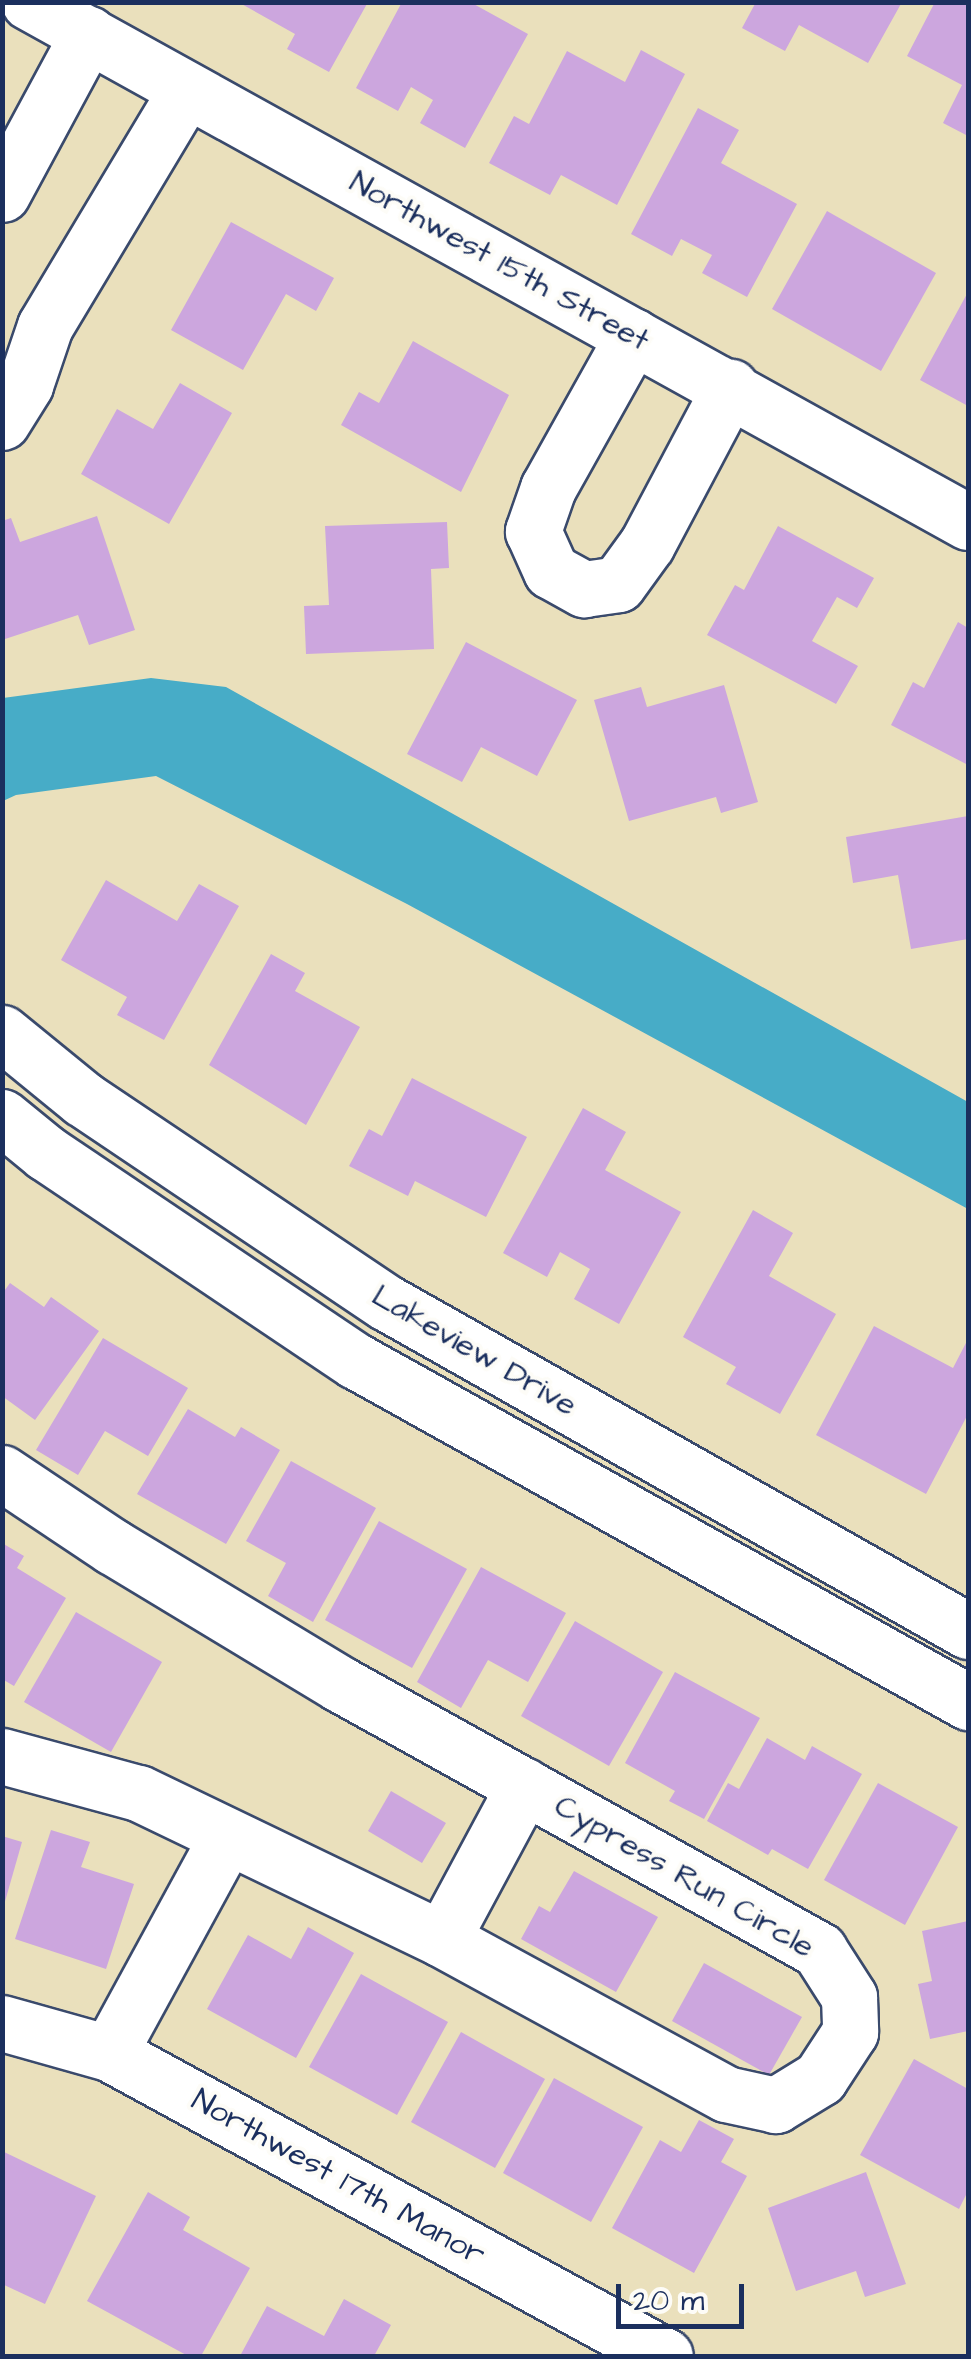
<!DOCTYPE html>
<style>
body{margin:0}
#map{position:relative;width:971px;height:2359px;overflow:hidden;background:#eae0bc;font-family:"Architects Daughter",sans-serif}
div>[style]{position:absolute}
.water>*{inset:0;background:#47acc7}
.building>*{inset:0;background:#cca6de}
.roads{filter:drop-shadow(2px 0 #3a4a6c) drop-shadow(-2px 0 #3a4a6c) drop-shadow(0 2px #3a4a6c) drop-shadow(0 -2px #3a4a6c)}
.minor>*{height:55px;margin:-27.5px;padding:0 27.5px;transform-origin:27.5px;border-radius:27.5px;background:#fff}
span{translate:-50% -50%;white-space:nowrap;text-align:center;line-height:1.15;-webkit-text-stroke:8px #fdfcf7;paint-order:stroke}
.street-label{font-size:32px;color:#1b2f5e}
.frame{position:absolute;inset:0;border:5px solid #1b2f5e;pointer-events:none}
.scale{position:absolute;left:616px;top:2284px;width:128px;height:45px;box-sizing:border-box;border:5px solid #1b2f5e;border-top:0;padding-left:12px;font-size:30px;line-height:35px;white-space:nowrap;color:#1b2f5e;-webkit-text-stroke:8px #fdfcf7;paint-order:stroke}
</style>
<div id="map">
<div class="water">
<i style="clip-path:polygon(151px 678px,226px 687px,968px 1102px,968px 1209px,407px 904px,156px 776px,16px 795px,3px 801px,3px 698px)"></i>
</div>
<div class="building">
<i style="clip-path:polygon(238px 2px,368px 2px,329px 72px,287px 49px,295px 34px)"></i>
<i style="clip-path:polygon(402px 2px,470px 2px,528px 34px,465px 148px,420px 123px,433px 100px,411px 87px,398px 111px,356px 88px)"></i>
<i style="clip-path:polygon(756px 2px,902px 2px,868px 63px,799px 25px,785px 51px,742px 28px)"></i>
<i style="clip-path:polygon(935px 2px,968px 2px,968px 136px,943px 123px,962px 85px,907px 56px)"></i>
<i style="clip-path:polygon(641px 50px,685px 74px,617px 205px,561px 175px,550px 195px,489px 163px,514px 116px,529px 124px,567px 51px,625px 82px)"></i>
<i style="clip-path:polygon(698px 108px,739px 130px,721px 163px,797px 204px,747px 297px,702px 273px,712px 255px,681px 239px,672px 256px,631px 234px)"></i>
<i style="clip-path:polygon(827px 211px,936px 273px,881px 371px,772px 309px)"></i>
<i style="clip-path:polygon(231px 222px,334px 278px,316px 311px,286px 294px,243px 370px,171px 330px)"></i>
<i style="clip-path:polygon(968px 292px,968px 406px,920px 380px)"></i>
<i style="clip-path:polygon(413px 341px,509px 395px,461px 492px,341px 425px,359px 392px,379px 403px)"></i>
<i style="clip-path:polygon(180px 383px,232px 413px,169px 524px,81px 474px,117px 409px,153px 429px)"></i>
<i style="clip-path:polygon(97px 516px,135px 630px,89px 645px,78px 615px,2px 640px,2px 521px,11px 518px,20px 542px)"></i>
<i style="clip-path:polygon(447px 522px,449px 568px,431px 569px,434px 649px,306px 654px,304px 606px,329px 605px,325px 526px)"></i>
<i style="clip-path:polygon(778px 526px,874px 578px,857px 608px,837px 597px,812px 641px,858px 666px,836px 704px,707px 635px,735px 585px,744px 590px)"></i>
<i style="clip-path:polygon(958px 622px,968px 628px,968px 765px,891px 725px,913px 682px,924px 688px)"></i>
<i style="clip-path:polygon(466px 642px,577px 700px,537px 776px,481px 747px,462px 782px,407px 754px)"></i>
<i style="clip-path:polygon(724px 685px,758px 802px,721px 813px,716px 797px,629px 821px,594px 700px,641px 687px,647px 707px)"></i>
<i style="clip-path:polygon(968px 816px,968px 939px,911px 949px,898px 875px,853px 883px,846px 837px)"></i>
<i style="clip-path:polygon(106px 880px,177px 921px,199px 884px,239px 906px,164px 1040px,117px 1015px,127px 997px,61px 960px)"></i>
<i style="clip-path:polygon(271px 954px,305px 973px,295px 991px,360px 1027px,306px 1125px,209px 1065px)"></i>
<i style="clip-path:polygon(412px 1078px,527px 1137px,486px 1217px,415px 1181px,408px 1196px,349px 1166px,369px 1129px,382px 1136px)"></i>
<i style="clip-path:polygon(583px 1108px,626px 1132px,605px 1170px,681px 1212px,619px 1324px,574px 1299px,590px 1269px,560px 1252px,547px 1277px,503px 1253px)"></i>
<i style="clip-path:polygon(753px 1210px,793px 1233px,769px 1276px,836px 1314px,780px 1414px,726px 1384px,736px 1367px,683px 1337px)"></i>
<i style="clip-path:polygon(10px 1283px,44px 1307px,51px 1297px,99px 1331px,35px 1420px,2px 1396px,2px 1294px)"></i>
<i style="clip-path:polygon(874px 1326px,953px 1368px,968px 1339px,968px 1414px,926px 1494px,816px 1435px)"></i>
<i style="clip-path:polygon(103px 1338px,188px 1388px,148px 1456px,105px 1431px,78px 1475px,36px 1450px)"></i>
<i style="clip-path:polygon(188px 1409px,235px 1437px,241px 1427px,280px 1450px,226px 1544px,137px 1494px)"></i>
<i style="clip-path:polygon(291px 1461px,376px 1508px,313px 1622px,268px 1596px,286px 1563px,246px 1541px)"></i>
<i style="clip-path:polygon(379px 1521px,467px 1569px,412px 1668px,325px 1620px)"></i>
<i style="clip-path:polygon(2px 1543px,24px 1556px,17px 1568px,66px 1598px,14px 1686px,2px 1679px)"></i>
<i style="clip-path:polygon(481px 1567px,566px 1613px,528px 1682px,488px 1660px,461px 1708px,417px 1682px)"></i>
<i style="clip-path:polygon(76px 1612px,162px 1662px,111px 1752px,24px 1702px)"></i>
<i style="clip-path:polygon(575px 1621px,663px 1672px,609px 1766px,521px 1716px)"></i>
<i style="clip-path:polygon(675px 1672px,760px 1718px,704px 1819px,669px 1801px,675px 1791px,625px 1763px)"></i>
<i style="clip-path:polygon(767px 1738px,805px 1760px,812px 1746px,862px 1774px,808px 1869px,772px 1849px,768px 1855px,707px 1821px,728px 1783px,739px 1789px)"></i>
<i style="clip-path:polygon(878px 1783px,958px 1827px,905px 1925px,824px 1880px)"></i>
<i style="clip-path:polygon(391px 1791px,446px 1823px,422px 1863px,368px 1831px)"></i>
<i style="clip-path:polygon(51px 1830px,90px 1842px,81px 1867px,134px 1884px,106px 1969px,15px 1939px)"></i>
<i style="clip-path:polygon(2px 1836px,22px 1842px,4px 1905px,2px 1905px)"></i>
<i style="clip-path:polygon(574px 1871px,658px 1917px,616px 1992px,521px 1939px,539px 1906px,550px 1912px)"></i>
<i style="clip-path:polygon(968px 1921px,968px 2031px,930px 2039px,918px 1984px,932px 1981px,922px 1931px)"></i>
<i style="clip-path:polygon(308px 1927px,354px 1953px,296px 2058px,207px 2009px,248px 1935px,291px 1959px)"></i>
<i style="clip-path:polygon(704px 1963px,802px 2017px,769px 2075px,672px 2021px)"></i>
<i style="clip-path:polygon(361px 1974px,448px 2022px,397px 2115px,309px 2067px)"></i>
<i style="clip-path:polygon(461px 2032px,545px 2079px,495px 2168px,411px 2122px)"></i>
<i style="clip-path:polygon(914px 2059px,968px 2089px,968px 2191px,959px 2209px,860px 2155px)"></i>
<i style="clip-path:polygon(554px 2078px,643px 2127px,591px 2222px,503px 2173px)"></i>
<i style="clip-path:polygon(699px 2120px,734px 2139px,721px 2162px,747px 2176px,694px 2273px,612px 2228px,660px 2140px,681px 2152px)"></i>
<i style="clip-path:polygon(2px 2151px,96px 2196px,45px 2304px,2px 2284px)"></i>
<i style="clip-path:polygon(866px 2172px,906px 2284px,865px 2297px,856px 2271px,796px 2291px,768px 2208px)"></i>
<i style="clip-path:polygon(148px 2192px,190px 2217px,183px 2230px,250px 2268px,201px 2356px,188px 2356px,87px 2301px)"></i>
<i style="clip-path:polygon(344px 2299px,391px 2325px,374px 2356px,240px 2356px,267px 2306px,324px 2336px)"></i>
</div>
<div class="roads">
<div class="minor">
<i style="left:29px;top:2px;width:1073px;rotate:28.98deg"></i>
<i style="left:2px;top:194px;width:182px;rotate:-61.7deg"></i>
<i style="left:633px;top:336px;width:174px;rotate:119.2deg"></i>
<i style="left:548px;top:488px;width:46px;rotate:109.2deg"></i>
<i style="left:533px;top:531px;width:44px;rotate:65.8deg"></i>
<i style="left:551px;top:571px;width:38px;rotate:29deg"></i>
<i style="left:584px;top:589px;width:34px;rotate:-8deg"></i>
<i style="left:618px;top:584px;width:49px;rotate:-54.1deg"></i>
<i style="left:647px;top:544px;width:178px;rotate:-62.1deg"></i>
<i style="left:2px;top:422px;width:44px;rotate:-58.1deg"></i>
<i style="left:25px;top:385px;width:62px;rotate:-71.3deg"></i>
<i style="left:45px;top:326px;width:275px;rotate:-59.1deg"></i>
<i style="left:2px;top:1033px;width:104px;rotate:39.2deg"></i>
<i style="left:83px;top:1099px;width:366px;rotate:33.9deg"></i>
<i style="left:387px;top:1303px;width:667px;rotate:29.45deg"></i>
<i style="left:2px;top:1117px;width:57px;rotate:39.3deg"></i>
<i style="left:46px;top:1153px;width:373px;rotate:33.9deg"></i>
<i style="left:356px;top:1361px;width:701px;rotate:29.13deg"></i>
<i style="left:2px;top:1473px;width:133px;rotate:33.7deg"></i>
<i style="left:113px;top:1547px;width:265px;rotate:31.1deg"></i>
<i style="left:340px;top:1684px;width:548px;rotate:29.04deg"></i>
<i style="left:819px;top:1950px;width:56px;rotate:57.4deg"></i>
<i style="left:849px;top:1997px;width:35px;rotate:88deg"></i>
<i style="left:850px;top:2032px;width:55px;rotate:123.1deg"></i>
<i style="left:820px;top:2078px;width:52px;rotate:148.5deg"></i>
<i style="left:776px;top:2105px;width:51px;rotate:-167.6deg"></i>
<i style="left:726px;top:2094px;width:324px;rotate:-151.4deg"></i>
<i style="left:442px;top:1939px;width:337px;rotate:-154.3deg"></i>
<i style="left:138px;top:1793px;width:141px;rotate:-164.8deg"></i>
<i style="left:442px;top:1939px;width:174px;rotate:-61.8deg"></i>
<i style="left:2px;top:2023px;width:111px;rotate:15.7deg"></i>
<i style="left:109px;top:2053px;width:633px;rotate:28.59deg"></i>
<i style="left:109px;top:2053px;width:246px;rotate:-61.4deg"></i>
</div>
</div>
<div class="street-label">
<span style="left:499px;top:262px;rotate:29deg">Northwest 15th Street</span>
<span style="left:474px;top:1351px;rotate:30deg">Lakeview Drive</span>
<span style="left:684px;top:1877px;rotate:30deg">Cypress Run Circle</span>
<span style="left:338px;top:2178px;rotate:29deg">Northwest 17th Manor</span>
</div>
<div class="frame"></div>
<div class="scale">20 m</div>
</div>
